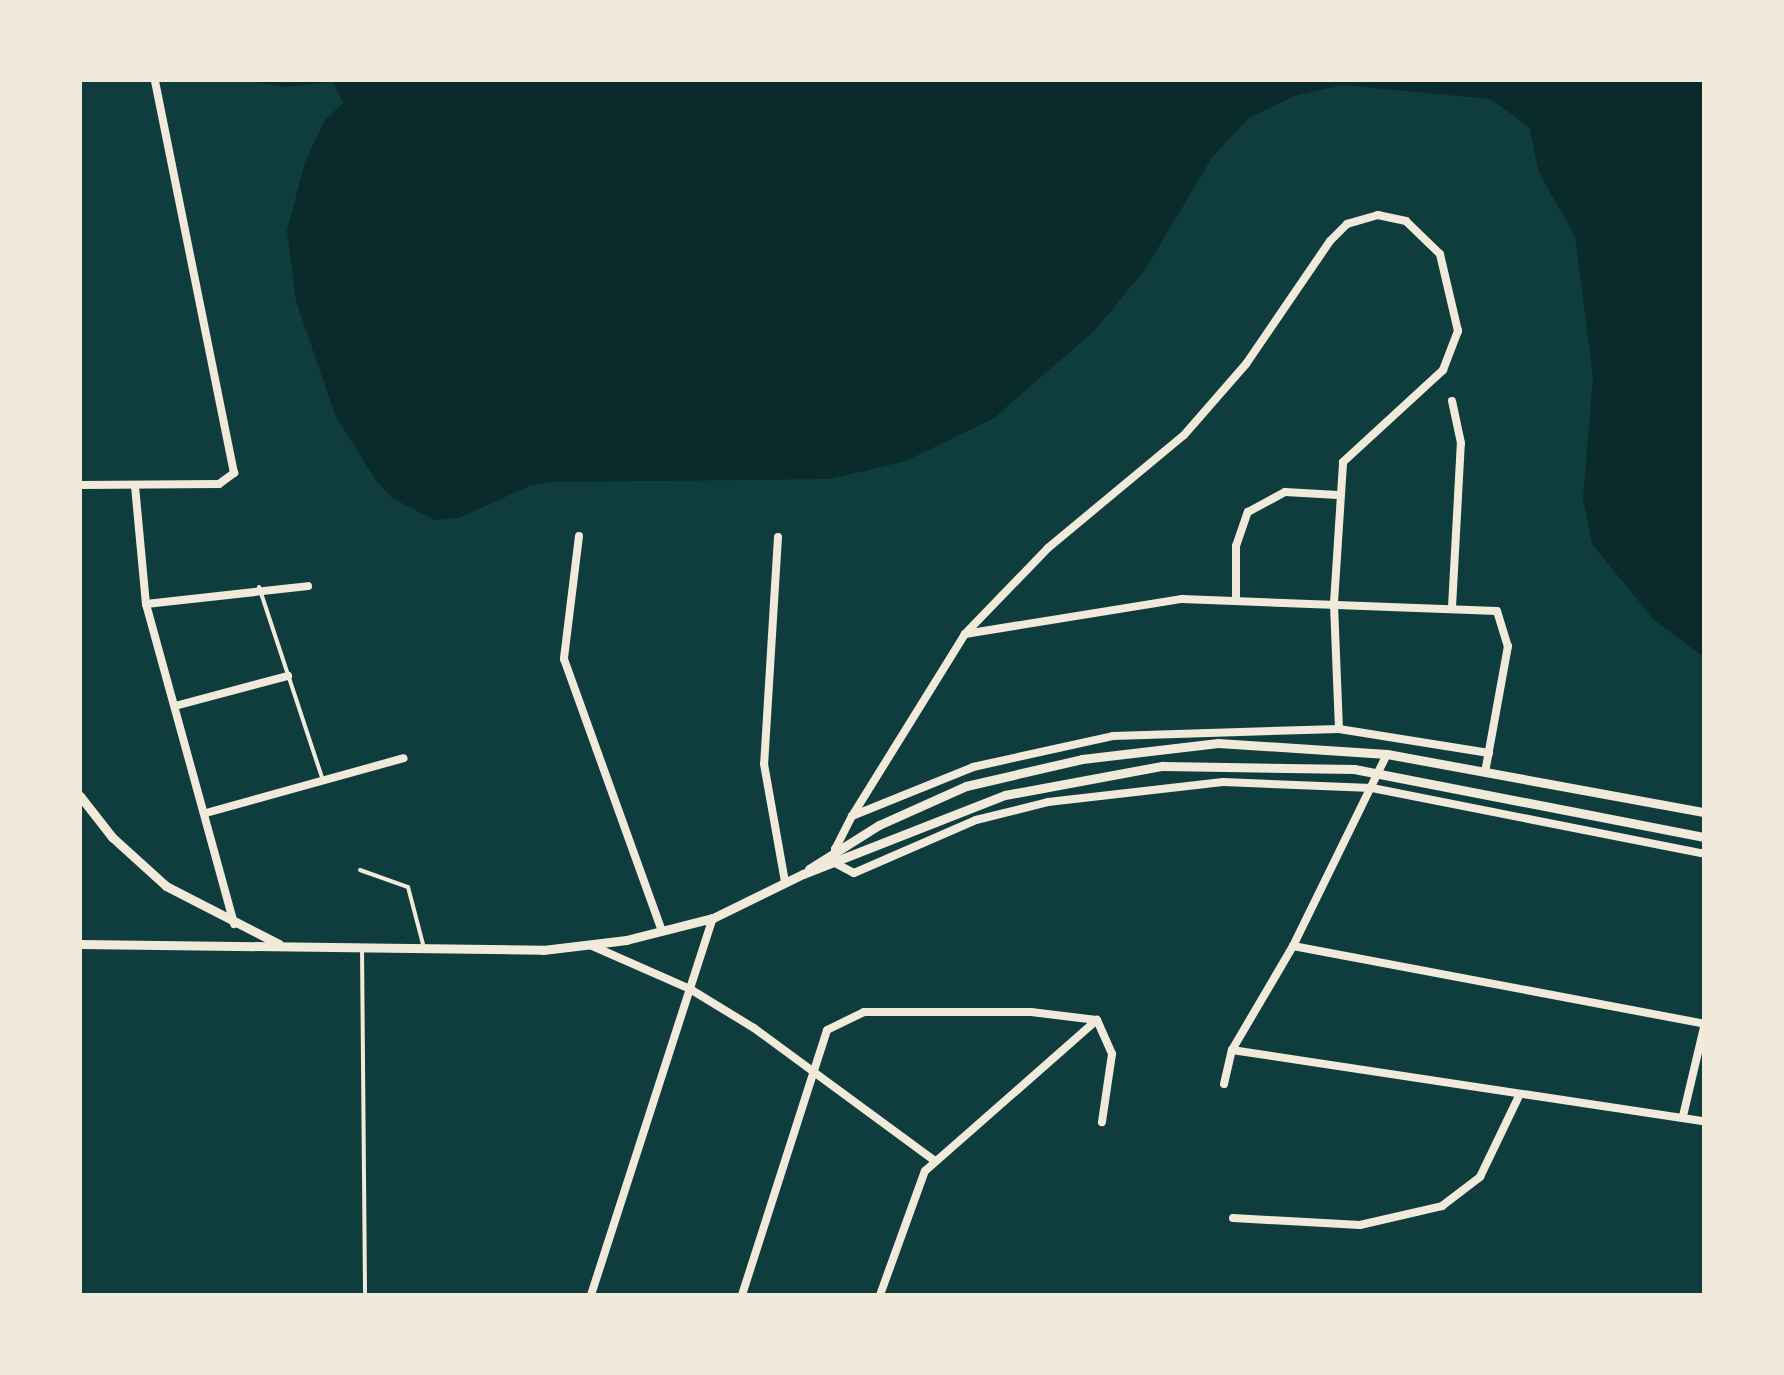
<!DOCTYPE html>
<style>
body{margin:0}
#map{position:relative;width:1784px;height:1375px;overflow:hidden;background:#0f3d3e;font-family:Signika,sans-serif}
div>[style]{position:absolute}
.water>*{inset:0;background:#0a2a2b}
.service>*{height:4px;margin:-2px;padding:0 2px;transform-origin:2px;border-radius:2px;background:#f1e9da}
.minor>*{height:8px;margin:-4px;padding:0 4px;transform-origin:4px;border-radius:4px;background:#f1e9da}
.tertiary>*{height:9px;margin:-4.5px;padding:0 4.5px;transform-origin:4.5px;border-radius:4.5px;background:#f1e9da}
span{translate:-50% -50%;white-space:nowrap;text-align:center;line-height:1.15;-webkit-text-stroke:10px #f1e9da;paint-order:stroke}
.frame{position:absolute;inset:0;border:82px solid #f1e9da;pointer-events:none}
</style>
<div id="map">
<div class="water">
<i style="clip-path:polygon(243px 80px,1704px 80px,1704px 657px,1654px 620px,1592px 544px,1583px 499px,1593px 377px,1575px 236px,1539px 173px,1529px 127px,1490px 99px,1342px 85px,1294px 96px,1249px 118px,1213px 156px,1145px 270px,1094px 331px,994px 418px,906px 461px,830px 479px,553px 482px,529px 486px,459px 518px,435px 520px,392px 498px,375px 479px,335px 415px,296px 301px,287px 231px,305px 162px,325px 120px,343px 103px,333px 82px,285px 87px)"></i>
</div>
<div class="service">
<i style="left:259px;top:587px;width:203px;rotate:71.7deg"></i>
<i style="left:360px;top:870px;width:51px;rotate:19.5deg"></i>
<i style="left:408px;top:887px;width:63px;rotate:75.3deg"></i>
<i style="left:362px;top:947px;width:348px;rotate:89.5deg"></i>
</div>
<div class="minor">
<i style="left:80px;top:485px;width:139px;rotate:-0.4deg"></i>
<i style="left:219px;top:484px;width:19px;rotate:-36deg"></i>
<i style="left:234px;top:473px;width:401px;rotate:-101.4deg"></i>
<i style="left:135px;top:486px;width:119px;rotate:84.7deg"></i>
<i style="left:146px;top:604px;width:332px;rotate:74.6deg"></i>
<i style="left:579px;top:536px;width:124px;rotate:97deg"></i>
<i style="left:564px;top:659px;width:289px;rotate:70.2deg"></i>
<i style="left:778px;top:537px;width:227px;rotate:93.5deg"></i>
<i style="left:764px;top:764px;width:120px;rotate:79.9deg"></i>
<i style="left:1236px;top:598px;width:52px;rotate:-90deg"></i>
<i style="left:1236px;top:546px;width:36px;rotate:-71deg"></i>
<i style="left:1248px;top:512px;width:42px;rotate:-28.4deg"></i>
<i style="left:1285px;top:492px;width:53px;rotate:3.2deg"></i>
<i style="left:146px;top:604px;width:163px;rotate:-6.3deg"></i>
<i style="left:1452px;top:607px;width:164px;rotate:-86.9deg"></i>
<i style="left:1461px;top:443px;width:43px;rotate:-102.1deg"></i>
<i style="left:965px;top:634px;width:220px;rotate:-9.2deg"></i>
<i style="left:1182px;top:599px;width:315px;rotate:2.2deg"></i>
<i style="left:1497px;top:611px;width:37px;rotate:73deg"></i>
<i style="left:1508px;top:646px;width:128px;rotate:100.3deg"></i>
<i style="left:175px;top:706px;width:117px;rotate:-14.9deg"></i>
<i style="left:1339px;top:729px;width:126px;rotate:-92.3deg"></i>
<i style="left:1334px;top:603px;width:141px;rotate:-86.3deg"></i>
<i style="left:1343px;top:462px;width:136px;rotate:-42.6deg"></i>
<i style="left:1443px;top:370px;width:42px;rotate:-69deg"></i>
<i style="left:1458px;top:331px;width:79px;rotate:-103.2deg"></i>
<i style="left:1440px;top:254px;width:47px;rotate:-135.9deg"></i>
<i style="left:1406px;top:221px;width:29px;rotate:-168deg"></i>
<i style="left:1378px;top:215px;width:32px;rotate:164deg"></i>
<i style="left:1347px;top:224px;width:24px;rotate:135deg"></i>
<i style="left:1330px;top:241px;width:149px;rotate:124.3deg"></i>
<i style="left:1246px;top:364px;width:94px;rotate:131.1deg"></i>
<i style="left:1184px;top:435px;width:177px;rotate:140.3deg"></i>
<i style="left:1048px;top:548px;width:120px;rotate:134deg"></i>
<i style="left:965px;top:634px;width:214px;rotate:121.8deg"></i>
<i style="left:852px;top:816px;width:37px;rotate:117deg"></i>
<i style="left:835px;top:849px;width:14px;rotate:90deg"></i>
<i style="left:835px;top:863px;width:21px;rotate:28deg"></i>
<i style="left:854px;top:873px;width:133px;rotate:-23.5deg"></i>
<i style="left:976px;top:820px;width:74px;rotate:-14deg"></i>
<i style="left:1048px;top:802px;width:176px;rotate:-6.5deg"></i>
<i style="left:1223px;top:782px;width:149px;rotate:2.3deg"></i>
<i style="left:1372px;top:788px;width:338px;rotate:11.2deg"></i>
<i style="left:206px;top:813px;width:205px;rotate:-15.5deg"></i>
<i style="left:852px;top:816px;width:131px;rotate:-22deg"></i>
<i style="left:973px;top:767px;width:143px;rotate:-12.5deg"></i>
<i style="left:1113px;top:736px;width:226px;rotate:-1.8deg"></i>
<i style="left:1339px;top:729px;width:152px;rotate:9.1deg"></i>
<i style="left:590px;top:945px;width:109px;rotate:23.7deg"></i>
<i style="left:690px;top:989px;width:75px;rotate:31.4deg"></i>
<i style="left:754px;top:1028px;width:225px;rotate:36.3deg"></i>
<i style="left:1293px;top:946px;width:418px;rotate:10.7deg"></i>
<i style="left:1097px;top:1020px;width:37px;rotate:66deg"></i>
<i style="left:1112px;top:1054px;width:69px;rotate:98.4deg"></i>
<i style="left:1232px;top:1050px;width:477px;rotate:8.6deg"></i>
<i style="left:1224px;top:1084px;width:35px;rotate:-77deg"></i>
<i style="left:1232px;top:1050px;width:121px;rotate:-59.6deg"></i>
<i style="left:1293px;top:946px;width:214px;rotate:-63.9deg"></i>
<i style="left:1683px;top:1116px;width:91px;rotate:-76.7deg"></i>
<i style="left:1233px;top:1218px;width:127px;rotate:3.2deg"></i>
<i style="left:1360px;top:1225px;width:84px;rotate:-13deg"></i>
<i style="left:1442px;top:1206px;width:48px;rotate:-37.3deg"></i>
<i style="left:1480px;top:1177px;width:92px;rotate:-64.3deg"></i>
<i style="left:591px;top:1295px;width:396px;rotate:-72.1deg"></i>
<i style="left:742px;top:1295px;width:278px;rotate:-72.2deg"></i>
<i style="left:827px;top:1030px;width:41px;rotate:-25.9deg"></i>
<i style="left:864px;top:1012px;width:167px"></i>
<i style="left:1031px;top:1012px;width:66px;rotate:6.9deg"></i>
<i style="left:880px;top:1295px;width:132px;rotate:-70.1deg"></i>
<i style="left:925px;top:1171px;width:229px;rotate:-41.3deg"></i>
</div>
<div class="tertiary">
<i style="left:80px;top:796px;width:52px;rotate:52deg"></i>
<i style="left:112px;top:837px;width:73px;rotate:42.2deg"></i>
<i style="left:166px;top:886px;width:127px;rotate:27.2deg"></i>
<i style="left:809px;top:869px;width:83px;rotate:-32.2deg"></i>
<i style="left:879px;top:825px;width:95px;rotate:-24.1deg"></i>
<i style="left:966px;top:786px;width:119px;rotate:-13.1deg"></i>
<i style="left:1082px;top:759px;width:137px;rotate:-6.7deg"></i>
<i style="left:1218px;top:743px;width:169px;rotate:3.7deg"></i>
<i style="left:1387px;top:754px;width:322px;rotate:10.4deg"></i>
<i style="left:80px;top:944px;width:463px;rotate:0.7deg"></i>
<i style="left:543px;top:950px;width:84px;rotate:-6.9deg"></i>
<i style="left:626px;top:940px;width:90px;rotate:-14.2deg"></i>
<i style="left:713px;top:918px;width:100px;rotate:-26.1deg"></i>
<i style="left:803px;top:874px;width:217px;rotate:-21.4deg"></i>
<i style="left:1005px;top:795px;width:160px;rotate:-10.5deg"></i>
<i style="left:1162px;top:766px;width:192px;rotate:0.9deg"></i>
<i style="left:1354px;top:769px;width:357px;rotate:11deg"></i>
</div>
<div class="frame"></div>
</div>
